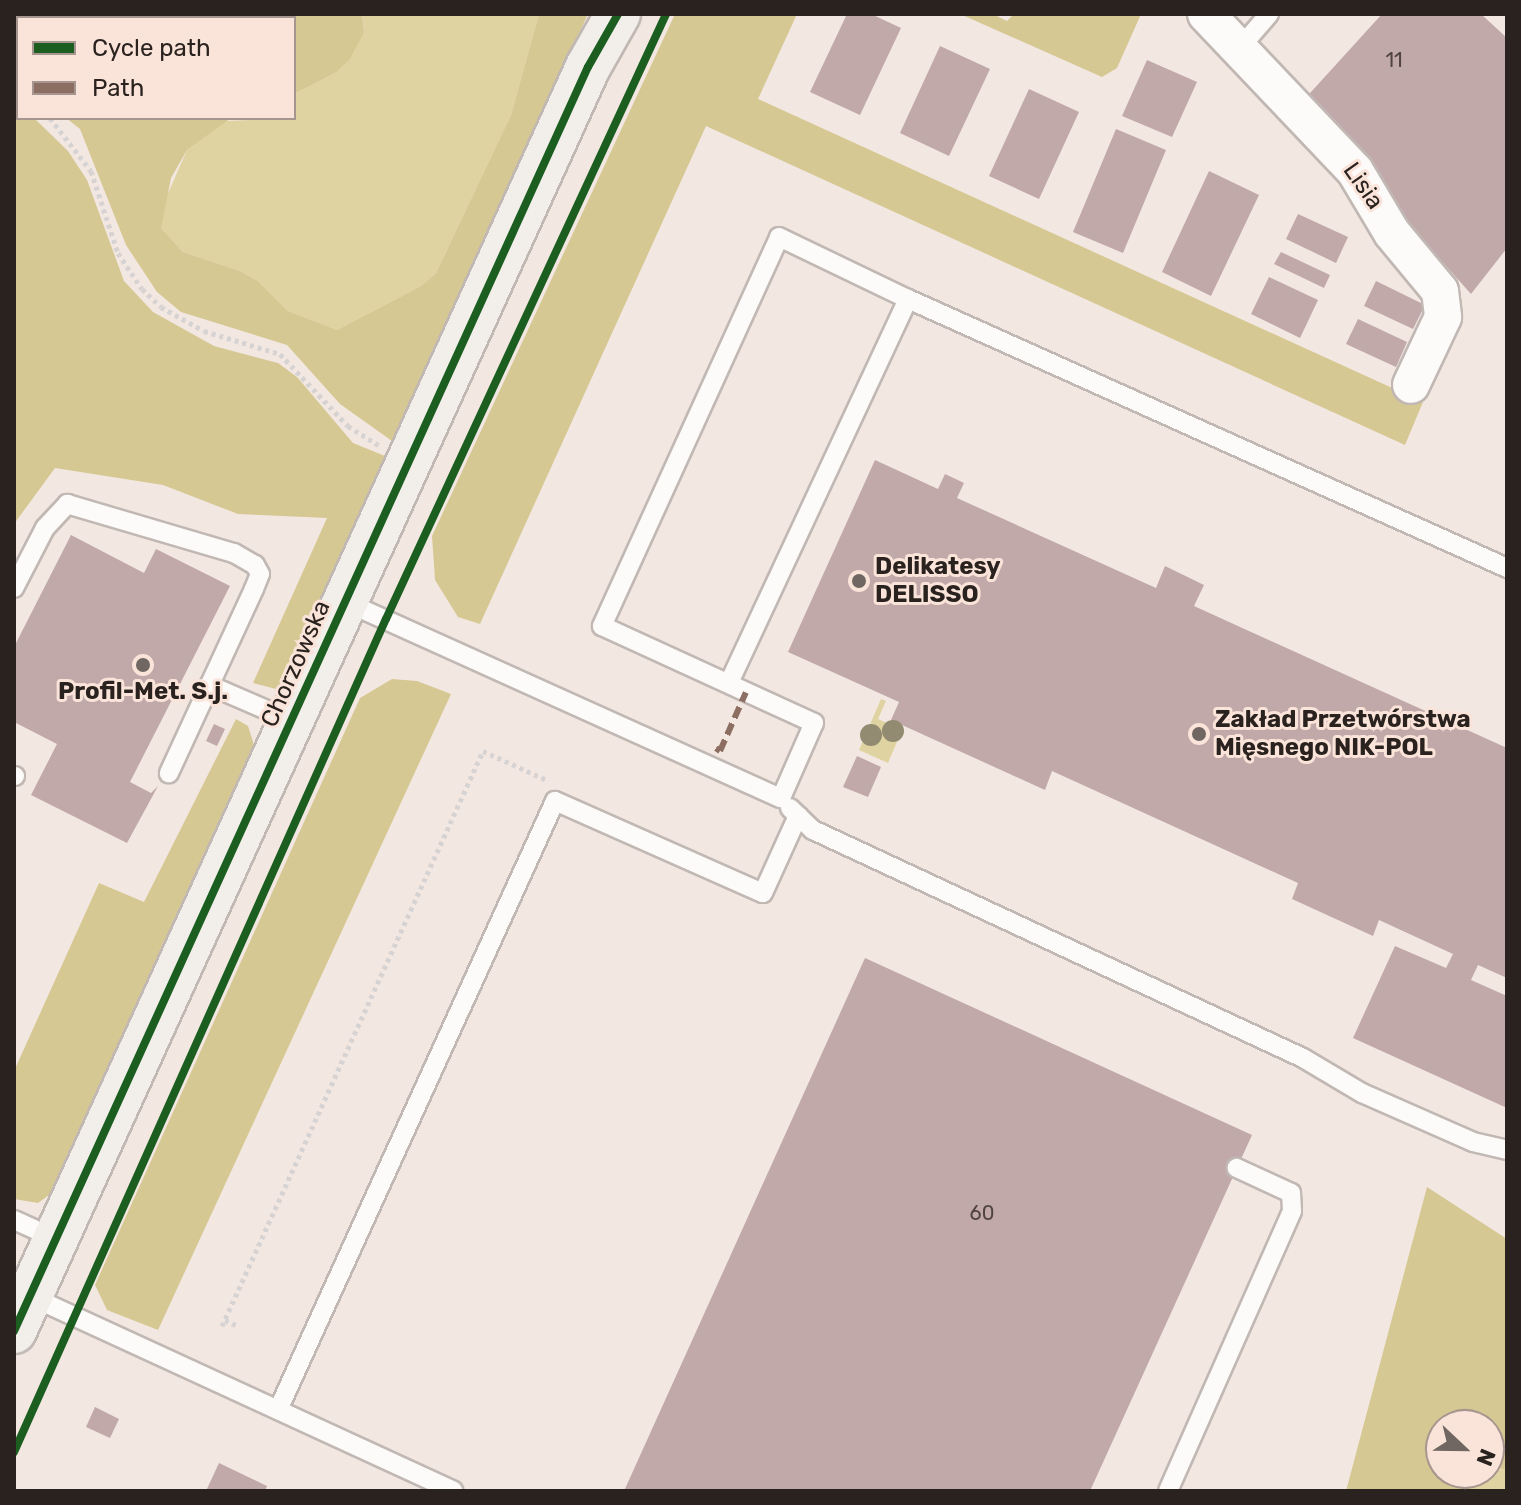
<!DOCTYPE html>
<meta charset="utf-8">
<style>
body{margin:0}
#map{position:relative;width:1521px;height:1505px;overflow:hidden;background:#f3e7e1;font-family:Rubik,sans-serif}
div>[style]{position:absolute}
.green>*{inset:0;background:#dfd3a1}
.forest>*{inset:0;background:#d5c892}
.building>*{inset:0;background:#c0a9a8}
.path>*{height:5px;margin-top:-2.5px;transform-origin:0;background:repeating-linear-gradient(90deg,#d7d3d2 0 4px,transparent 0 8px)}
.roads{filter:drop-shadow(2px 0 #c1b8b3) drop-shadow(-2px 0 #c1b8b3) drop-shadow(0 2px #c1b8b3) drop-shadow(0 -2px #c1b8b3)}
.lane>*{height:18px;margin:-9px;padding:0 9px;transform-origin:9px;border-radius:9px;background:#fdfbfa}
.street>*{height:36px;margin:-18px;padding:0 18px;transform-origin:18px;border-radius:18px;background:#fdfbfa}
.secondary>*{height:44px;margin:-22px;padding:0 22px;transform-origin:22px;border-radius:22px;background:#f2efeb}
.quiet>*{height:6px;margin-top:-3px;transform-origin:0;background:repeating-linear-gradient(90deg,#8d6e63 0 12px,transparent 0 18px)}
.cycleway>*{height:8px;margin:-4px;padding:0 4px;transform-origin:4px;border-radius:4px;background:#1b5e20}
.trees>*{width:22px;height:22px;margin:-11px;border-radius:50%;background:#928a71}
.dots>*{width:22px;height:22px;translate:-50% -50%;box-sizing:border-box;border:4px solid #fae4da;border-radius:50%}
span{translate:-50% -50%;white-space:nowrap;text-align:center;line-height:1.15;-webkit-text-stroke:6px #fae4da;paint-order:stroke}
.number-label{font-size:20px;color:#504440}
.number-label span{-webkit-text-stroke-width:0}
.street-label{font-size:24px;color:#2a221e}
.poi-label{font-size:24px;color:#2a221e;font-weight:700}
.left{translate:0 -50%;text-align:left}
.frame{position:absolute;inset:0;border:16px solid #2a221e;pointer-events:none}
.legend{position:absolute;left:16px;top:16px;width:280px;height:104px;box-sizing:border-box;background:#fae4da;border:2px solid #a7968f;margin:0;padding:10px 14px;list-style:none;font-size:24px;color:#2a221e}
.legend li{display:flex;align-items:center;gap:16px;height:40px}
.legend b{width:40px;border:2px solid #a7968f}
.north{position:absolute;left:1425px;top:1409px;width:80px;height:80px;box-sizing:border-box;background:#fae4da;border:2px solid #a7968f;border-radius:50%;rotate:112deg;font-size:22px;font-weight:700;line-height:32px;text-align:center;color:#2a221e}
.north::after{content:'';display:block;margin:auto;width:28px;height:36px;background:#706762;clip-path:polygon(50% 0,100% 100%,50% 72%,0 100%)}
</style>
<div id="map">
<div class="green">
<i style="clip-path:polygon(362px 14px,539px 14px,511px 115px,436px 273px,421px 286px,337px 330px,288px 311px,258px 281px,240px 271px,183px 252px,161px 228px,162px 207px,187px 150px,225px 121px,294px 118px,294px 94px,335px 73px,364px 32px)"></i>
<i style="clip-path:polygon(881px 699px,886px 701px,878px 719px,902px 730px,888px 763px,859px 750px)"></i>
<i style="clip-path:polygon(1507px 1463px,1507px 1491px,1462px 1491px,1460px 1484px,1473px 1473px,1504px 1469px)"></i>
</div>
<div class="forest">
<i style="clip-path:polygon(14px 14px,362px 14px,364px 32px,350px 59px,335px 73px,294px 94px,294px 18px,18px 18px,18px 83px)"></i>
<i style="clip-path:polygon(539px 14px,588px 14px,392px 441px,340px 404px,287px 345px,181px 312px,157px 292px,126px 245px,80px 129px,66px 118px,231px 118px,187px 150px,171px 178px,161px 228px,183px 252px,240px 271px,258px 281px,288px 311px,337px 330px,421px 286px,436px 273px,511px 115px)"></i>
<i style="clip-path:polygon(675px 14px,797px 14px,758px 99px,1423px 402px,1405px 445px,706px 126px,480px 624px,458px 617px,435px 580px,432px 536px)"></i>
<i style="clip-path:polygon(960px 14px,993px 14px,1007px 21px,1014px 14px,1141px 14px,1117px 68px,1102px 77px)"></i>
<i style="clip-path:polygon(14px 103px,18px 118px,34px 118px,68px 151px,87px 180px,124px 281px,153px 312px,214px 346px,278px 363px,297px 377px,353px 443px,385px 456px,284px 685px,276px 689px,253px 683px,327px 518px,238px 514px,163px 485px,55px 468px,14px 524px)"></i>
<i style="clip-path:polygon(392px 679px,417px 681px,451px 694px,158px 1330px,107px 1310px,95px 1285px,360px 698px)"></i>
<i style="clip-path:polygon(236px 719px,248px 726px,254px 745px,49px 1195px,38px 1203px,14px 1199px,14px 1071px,99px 883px,144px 902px)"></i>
<i style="clip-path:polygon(1427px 1187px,1507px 1239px,1507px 1463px,1504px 1469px,1489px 1468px,1489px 1425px,1441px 1425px,1441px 1473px,1473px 1473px,1460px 1484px,1462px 1491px,1346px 1491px)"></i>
</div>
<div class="building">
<i style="clip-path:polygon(847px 14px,871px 14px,901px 28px,860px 115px,810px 92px)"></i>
<i style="clip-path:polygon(1382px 14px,1481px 14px,1507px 38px,1507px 248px,1471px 294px,1301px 103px)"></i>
<i style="clip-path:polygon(940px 46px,990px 69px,949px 156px,900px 133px)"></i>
<i style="clip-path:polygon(1147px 60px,1197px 82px,1172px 137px,1122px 116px)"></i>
<i style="clip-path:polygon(1029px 89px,1079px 112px,1039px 199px,989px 176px)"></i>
<i style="clip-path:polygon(1116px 129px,1166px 150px,1123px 253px,1073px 232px)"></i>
<i style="clip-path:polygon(1209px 171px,1259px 195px,1211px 296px,1162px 272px)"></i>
<i style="clip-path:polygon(1298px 214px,1348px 237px,1336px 263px,1286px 239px)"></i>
<i style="clip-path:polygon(1281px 252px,1330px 275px,1324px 288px,1274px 264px)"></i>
<i style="clip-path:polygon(1269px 277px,1318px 300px,1300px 338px,1251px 314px)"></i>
<i style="clip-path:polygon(1376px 281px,1425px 305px,1413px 329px,1364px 306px)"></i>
<i style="clip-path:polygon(1358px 319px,1407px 342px,1396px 367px,1346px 344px)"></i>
<i style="clip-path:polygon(875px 460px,938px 489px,945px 474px,964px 483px,957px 498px,1156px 588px,1165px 566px,1204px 585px,1194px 606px,1507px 748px,1507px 978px,1478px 965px,1471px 980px,1507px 996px,1507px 1108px,1353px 1038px,1395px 946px,1446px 968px,1453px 954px,1379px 920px,1373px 936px,1292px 899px,1298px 883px,1052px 771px,1045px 790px,891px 720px,899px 702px,788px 652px)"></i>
<i style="clip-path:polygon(71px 535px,144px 573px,156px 549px,230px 586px,130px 782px,151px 793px,158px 786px,127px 843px,31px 795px,57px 744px,14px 722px,14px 647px)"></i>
<i style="clip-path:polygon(214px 724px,225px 729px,217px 746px,206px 741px)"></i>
<i style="clip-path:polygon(857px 756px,881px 767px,868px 797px,843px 787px)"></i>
<i style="clip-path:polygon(865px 958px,1252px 1135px,1090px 1491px,624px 1491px)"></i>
<i style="clip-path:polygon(95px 1407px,119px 1419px,110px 1438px,86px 1427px)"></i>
<i style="clip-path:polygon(219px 1463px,267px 1486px,265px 1491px,206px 1491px)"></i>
</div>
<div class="path">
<i style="left:14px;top:93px;width:4px;rotate:27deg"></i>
<i style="left:50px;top:118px;width:67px;rotate:52.3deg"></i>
<i style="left:91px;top:171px;width:86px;rotate:71.8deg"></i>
<i style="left:118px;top:253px;width:43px;rotate:56.3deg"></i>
<i style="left:142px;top:289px;width:26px;rotate:43deg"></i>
<i style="left:161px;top:307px;width:49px;rotate:29.2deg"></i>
<i style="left:204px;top:331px;width:79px;rotate:16.8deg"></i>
<i style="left:280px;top:354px;width:99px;rotate:46.6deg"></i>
<i style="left:348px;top:426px;width:36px;rotate:32deg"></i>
<i style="left:225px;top:1320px;width:14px;rotate:25deg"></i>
<i style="left:222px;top:1326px;width:631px;rotate:-65.59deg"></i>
<i style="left:483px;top:751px;width:70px;rotate:24.4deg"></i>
</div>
<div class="roads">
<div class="lane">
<i style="left:1239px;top:49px;width:46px;rotate:-49.4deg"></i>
<i style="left:908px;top:299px;width:657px;rotate:24.18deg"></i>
<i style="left:14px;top:588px;width:68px;rotate:-62.7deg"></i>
<i style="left:45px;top:528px;width:33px;rotate:-47deg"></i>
<i style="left:67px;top:504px;width:174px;rotate:16.4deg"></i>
<i style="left:234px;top:553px;width:24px;rotate:30deg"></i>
<i style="left:255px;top:565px;width:10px;rotate:61deg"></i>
<i style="left:260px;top:574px;width:16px;rotate:112deg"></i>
<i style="left:254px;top:589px;width:203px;rotate:114.8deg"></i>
<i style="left:346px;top:602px;width:477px;rotate:24.3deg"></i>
<i style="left:781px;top:798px;width:82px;rotate:-66.3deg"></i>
<i style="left:814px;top:723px;width:233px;rotate:-155.4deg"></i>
<i style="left:602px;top:626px;width:427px;rotate:-65.5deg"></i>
<i style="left:779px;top:237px;width:143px;rotate:25.7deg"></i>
<i style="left:908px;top:299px;width:424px;rotate:115deg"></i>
<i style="left:209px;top:685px;width:90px;rotate:23.4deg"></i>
<i style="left:14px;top:776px;width:1px"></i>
<i style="left:790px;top:808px;width:32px;rotate:44deg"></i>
<i style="left:813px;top:830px;width:540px;rotate:24.95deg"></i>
<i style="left:1303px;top:1058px;width:69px;rotate:30.7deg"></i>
<i style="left:1362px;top:1093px;width:121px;rotate:23.8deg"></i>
<i style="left:1473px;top:1142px;width:35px;rotate:13deg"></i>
<i style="left:14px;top:1220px;width:46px;rotate:24.3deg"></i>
<i style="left:30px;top:1296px;width:466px;rotate:24.7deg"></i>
<i style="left:278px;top:1410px;width:669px;rotate:-65.54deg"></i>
<i style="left:555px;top:801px;width:227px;rotate:23.9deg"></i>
<i style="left:763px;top:893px;width:85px;rotate:-65.6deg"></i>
<i style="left:1168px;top:1491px;width:306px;rotate:-66.1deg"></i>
<i style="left:1292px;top:1211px;width:18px;rotate:-93deg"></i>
<i style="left:1291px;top:1193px;width:60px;rotate:-155.2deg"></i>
</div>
<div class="street">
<i style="left:1206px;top:14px;width:216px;rotate:46.5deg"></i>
<i style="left:1355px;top:171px;width:72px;rotate:59.2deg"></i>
<i style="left:1392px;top:233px;width:75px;rotate:50.4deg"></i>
<i style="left:1440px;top:291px;width:26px;rotate:83deg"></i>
<i style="left:1443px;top:317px;width:75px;rotate:115.2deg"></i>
</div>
<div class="secondary">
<i style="left:14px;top:1331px;width:1388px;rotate:-65.58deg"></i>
<i style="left:588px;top:67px;width:61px;rotate:-60.5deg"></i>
</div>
</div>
<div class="quiet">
<i style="left:716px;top:748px;width:5px;rotate:37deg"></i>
<i style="left:720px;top:751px;width:64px;rotate:-66.2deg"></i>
</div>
<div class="cycleway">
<i style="left:14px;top:1331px;width:1388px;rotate:-65.58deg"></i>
<i style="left:588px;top:67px;width:61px;rotate:-60.5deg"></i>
<i style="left:14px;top:1452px;width:912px;rotate:-65.94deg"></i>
<i style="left:386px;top:619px;width:667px;rotate:-65.16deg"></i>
</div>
<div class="trees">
<i style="left:893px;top:731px"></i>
<i style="left:871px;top:735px"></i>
</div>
<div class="dots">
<i style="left:859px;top:581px;background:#706762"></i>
<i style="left:143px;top:665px;background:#706762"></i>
<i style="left:1199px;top:734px;background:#706762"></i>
</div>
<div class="number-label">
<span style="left:1394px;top:60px">11</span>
<span style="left:982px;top:1213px">60</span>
</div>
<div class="street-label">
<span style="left:1363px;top:186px;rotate:55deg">Lisia</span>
<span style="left:296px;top:664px;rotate:-66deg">Chorzowska</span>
</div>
<div class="poi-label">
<span class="left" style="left:875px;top:581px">Delikatesy<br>DELISSO</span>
<span style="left:143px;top:692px">Profil-Met. S.j.</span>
<span class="left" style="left:1215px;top:734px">Zakład Przetwórstwa<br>Mięsnego NIK-POL</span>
</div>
<div class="frame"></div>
<ul class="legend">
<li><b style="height:10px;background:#1b5e20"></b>Cycle path</li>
<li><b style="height:10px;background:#8d6e63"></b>Path</li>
</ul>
<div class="north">N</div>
</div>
